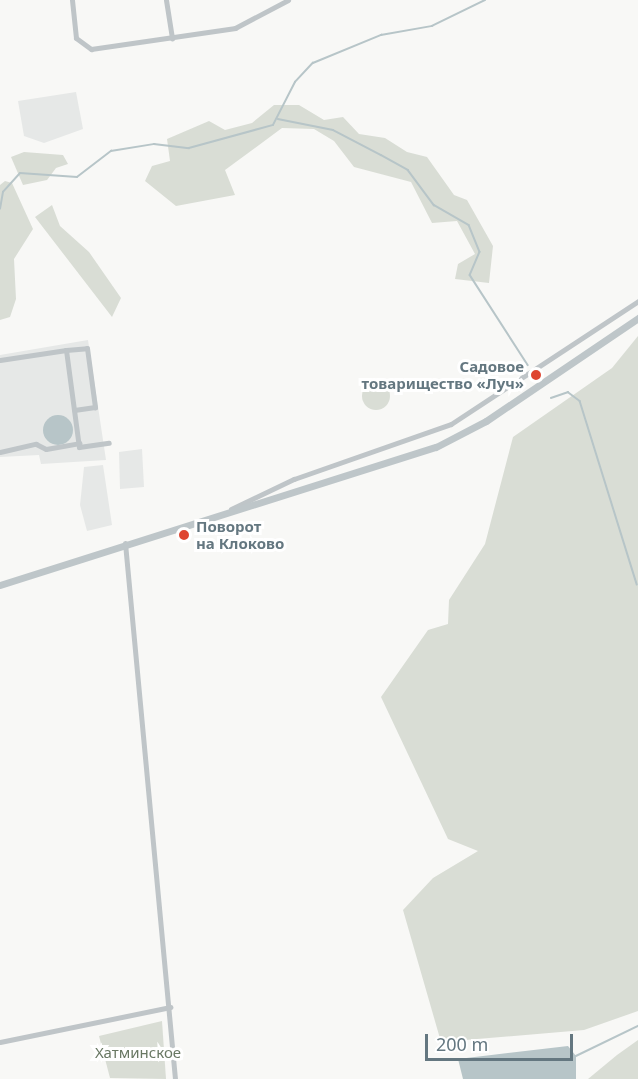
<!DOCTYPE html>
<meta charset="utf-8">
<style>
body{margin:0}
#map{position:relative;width:638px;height:1079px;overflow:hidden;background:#f8f8f6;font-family:"Noto Sans",sans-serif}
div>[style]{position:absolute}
.built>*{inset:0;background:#e6e8e7}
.green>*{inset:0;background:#d9ddd5}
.round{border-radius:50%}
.water>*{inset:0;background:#b7c5c8}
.stream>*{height:1.5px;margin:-0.75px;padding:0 0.75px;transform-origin:0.75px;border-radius:0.75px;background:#b7c5c8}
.minor>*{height:5px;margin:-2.5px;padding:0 2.5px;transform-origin:2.5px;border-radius:2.5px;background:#bfc5c8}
.major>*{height:7px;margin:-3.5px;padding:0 3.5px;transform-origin:3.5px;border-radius:3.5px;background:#bec6c9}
.dots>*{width:16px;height:16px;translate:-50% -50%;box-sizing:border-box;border:3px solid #fff;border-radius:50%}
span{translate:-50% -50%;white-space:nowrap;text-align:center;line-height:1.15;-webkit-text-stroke:6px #fff;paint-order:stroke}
.poi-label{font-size:15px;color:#647780;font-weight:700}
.right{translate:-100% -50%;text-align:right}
.left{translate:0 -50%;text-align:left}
.park-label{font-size:15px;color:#697863}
.scale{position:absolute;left:425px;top:1034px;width:148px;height:27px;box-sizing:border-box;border:3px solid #647780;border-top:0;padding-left:8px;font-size:18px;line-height:21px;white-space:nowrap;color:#647780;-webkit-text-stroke:4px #fff;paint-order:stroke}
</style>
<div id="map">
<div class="built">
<i style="clip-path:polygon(76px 92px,83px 129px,44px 143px,24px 136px,18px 101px)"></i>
<i style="clip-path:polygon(88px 340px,106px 460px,41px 464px,39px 455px,0 457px,0 355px)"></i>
<i style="clip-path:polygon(142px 449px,144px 487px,120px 489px,119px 452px)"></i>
<i style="clip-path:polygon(103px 465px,112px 525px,87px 531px,80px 505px,84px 467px)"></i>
</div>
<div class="green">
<i style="clip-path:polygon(274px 105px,299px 105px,324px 120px,343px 117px,359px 134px,385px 138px,407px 152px,427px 157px,454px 195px,467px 200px,493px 246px,489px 283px,455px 279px,458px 264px,475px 254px,457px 221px,432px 223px,411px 182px,354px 167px,334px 141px,314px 129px,282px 128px,225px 170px,235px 195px,176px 206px,145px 181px,152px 166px,170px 161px,167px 139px,209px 121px,225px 130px,252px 123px)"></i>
<i style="clip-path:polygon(24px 152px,63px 155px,68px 164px,56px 168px,47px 180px,23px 185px,11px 157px)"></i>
<i style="clip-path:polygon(5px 181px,12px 183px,33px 229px,14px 259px,16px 299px,10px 317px,0 320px,0 185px)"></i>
<i style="clip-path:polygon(52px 205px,60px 226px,89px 252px,121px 298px,112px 317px,35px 217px)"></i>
<i style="clip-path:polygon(638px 336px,638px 1011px,584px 1030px,441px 1042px,403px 910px,433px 878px,478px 851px,448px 839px,381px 697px,428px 630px,448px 624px,449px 600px,485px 544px,513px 437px,612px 368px)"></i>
<i class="round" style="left:362px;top:382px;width:28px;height:28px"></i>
<i style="clip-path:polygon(162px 1021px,166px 1079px,110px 1078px,99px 1036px)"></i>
<i style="clip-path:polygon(638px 1040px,638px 1079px,588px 1079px,617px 1055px)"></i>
</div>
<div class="water">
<i class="round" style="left:43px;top:415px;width:30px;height:30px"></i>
<i style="clip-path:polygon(568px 1046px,576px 1056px,576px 1079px,463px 1079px,458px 1059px)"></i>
</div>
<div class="stream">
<i style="left:278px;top:119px;width:56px;rotate:11.3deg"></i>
<i style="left:333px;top:130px;width:54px;rotate:27.5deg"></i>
<i style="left:381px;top:155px;width:31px;rotate:29deg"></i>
<i style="left:408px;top:170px;width:44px;rotate:53.4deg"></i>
<i style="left:434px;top:205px;width:40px;rotate:29.7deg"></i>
<i style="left:469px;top:225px;width:29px;rotate:68deg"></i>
<i style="left:480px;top:252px;width:25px;rotate:113deg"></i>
<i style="left:470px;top:275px;width:107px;rotate:57.2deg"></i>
<i style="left:0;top:209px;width:17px;rotate:-80deg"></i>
<i style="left:3px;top:192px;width:25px;rotate:-48deg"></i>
<i style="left:20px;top:173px;width:57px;rotate:4deg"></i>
<i style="left:77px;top:177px;width:43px;rotate:-37.4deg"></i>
<i style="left:111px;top:151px;width:44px;rotate:-9.2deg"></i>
<i style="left:154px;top:144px;width:35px;rotate:7deg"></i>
<i style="left:189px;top:148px;width:87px;rotate:-15.3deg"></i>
<i style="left:273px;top:125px;width:48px;rotate:-62.9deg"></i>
<i style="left:295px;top:82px;width:26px;rotate:-47deg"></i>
<i style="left:313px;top:63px;width:74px;rotate:-22.4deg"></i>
<i style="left:381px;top:35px;width:52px;rotate:-10deg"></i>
<i style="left:432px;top:26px;width:59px;rotate:-26.1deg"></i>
<i style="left:551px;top:398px;width:18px;rotate:-19deg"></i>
<i style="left:568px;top:392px;width:15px;rotate:37deg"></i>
<i style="left:580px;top:401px;width:192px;rotate:72.7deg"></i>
<i style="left:576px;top:1056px;width:69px;rotate:-25.8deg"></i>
</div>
<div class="minor">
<i style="left:72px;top:0;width:38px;rotate:84deg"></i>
<i style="left:76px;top:38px;width:19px;rotate:36deg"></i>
<i style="left:91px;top:49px;width:146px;rotate:-8.3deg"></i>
<i style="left:235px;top:28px;width:60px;rotate:-27.8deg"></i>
<i style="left:166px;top:0;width:39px;rotate:81deg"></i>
<i style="left:66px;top:350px;width:21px;rotate:-5deg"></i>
<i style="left:87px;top:348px;width:60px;rotate:82.3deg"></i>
<i style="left:95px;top:407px;width:21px;rotate:172deg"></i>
<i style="left:0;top:360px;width:67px;rotate:-8.6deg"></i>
<i style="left:66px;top:350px;width:98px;rotate:82.4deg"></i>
<i style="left:79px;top:447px;width:30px;rotate:-8deg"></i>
<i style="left:0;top:452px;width:37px;rotate:-13deg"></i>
<i style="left:36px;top:444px;width:11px;rotate:27deg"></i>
<i style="left:46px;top:449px;width:34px;rotate:-10deg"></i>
<i style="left:231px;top:509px;width:70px;rotate:-25.5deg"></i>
<i style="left:294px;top:479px;width:166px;rotate:-19.3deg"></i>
<i style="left:451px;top:424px;width:224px;rotate:-33.3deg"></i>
<i style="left:125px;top:543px;width:538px;rotate:84.67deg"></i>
<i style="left:0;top:1042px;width:174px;rotate:-11.6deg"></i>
</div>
<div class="major">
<i style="left:0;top:585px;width:457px;rotate:-17.6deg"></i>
<i style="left:436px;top:447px;width:56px;rotate:-27.5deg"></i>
<i style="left:486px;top:421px;width:184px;rotate:-34.1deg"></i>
</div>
<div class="dots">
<i style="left:536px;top:375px;background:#de4530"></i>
<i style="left:184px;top:535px;background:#de4530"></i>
</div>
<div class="poi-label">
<span class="right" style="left:524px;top:375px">Садовое<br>товарищество «Луч»</span>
<span class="left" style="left:196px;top:535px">Поворот<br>на Клоково</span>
</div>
<div class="park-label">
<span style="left:138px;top:1053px">Хатминское</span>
</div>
<div class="scale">200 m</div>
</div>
